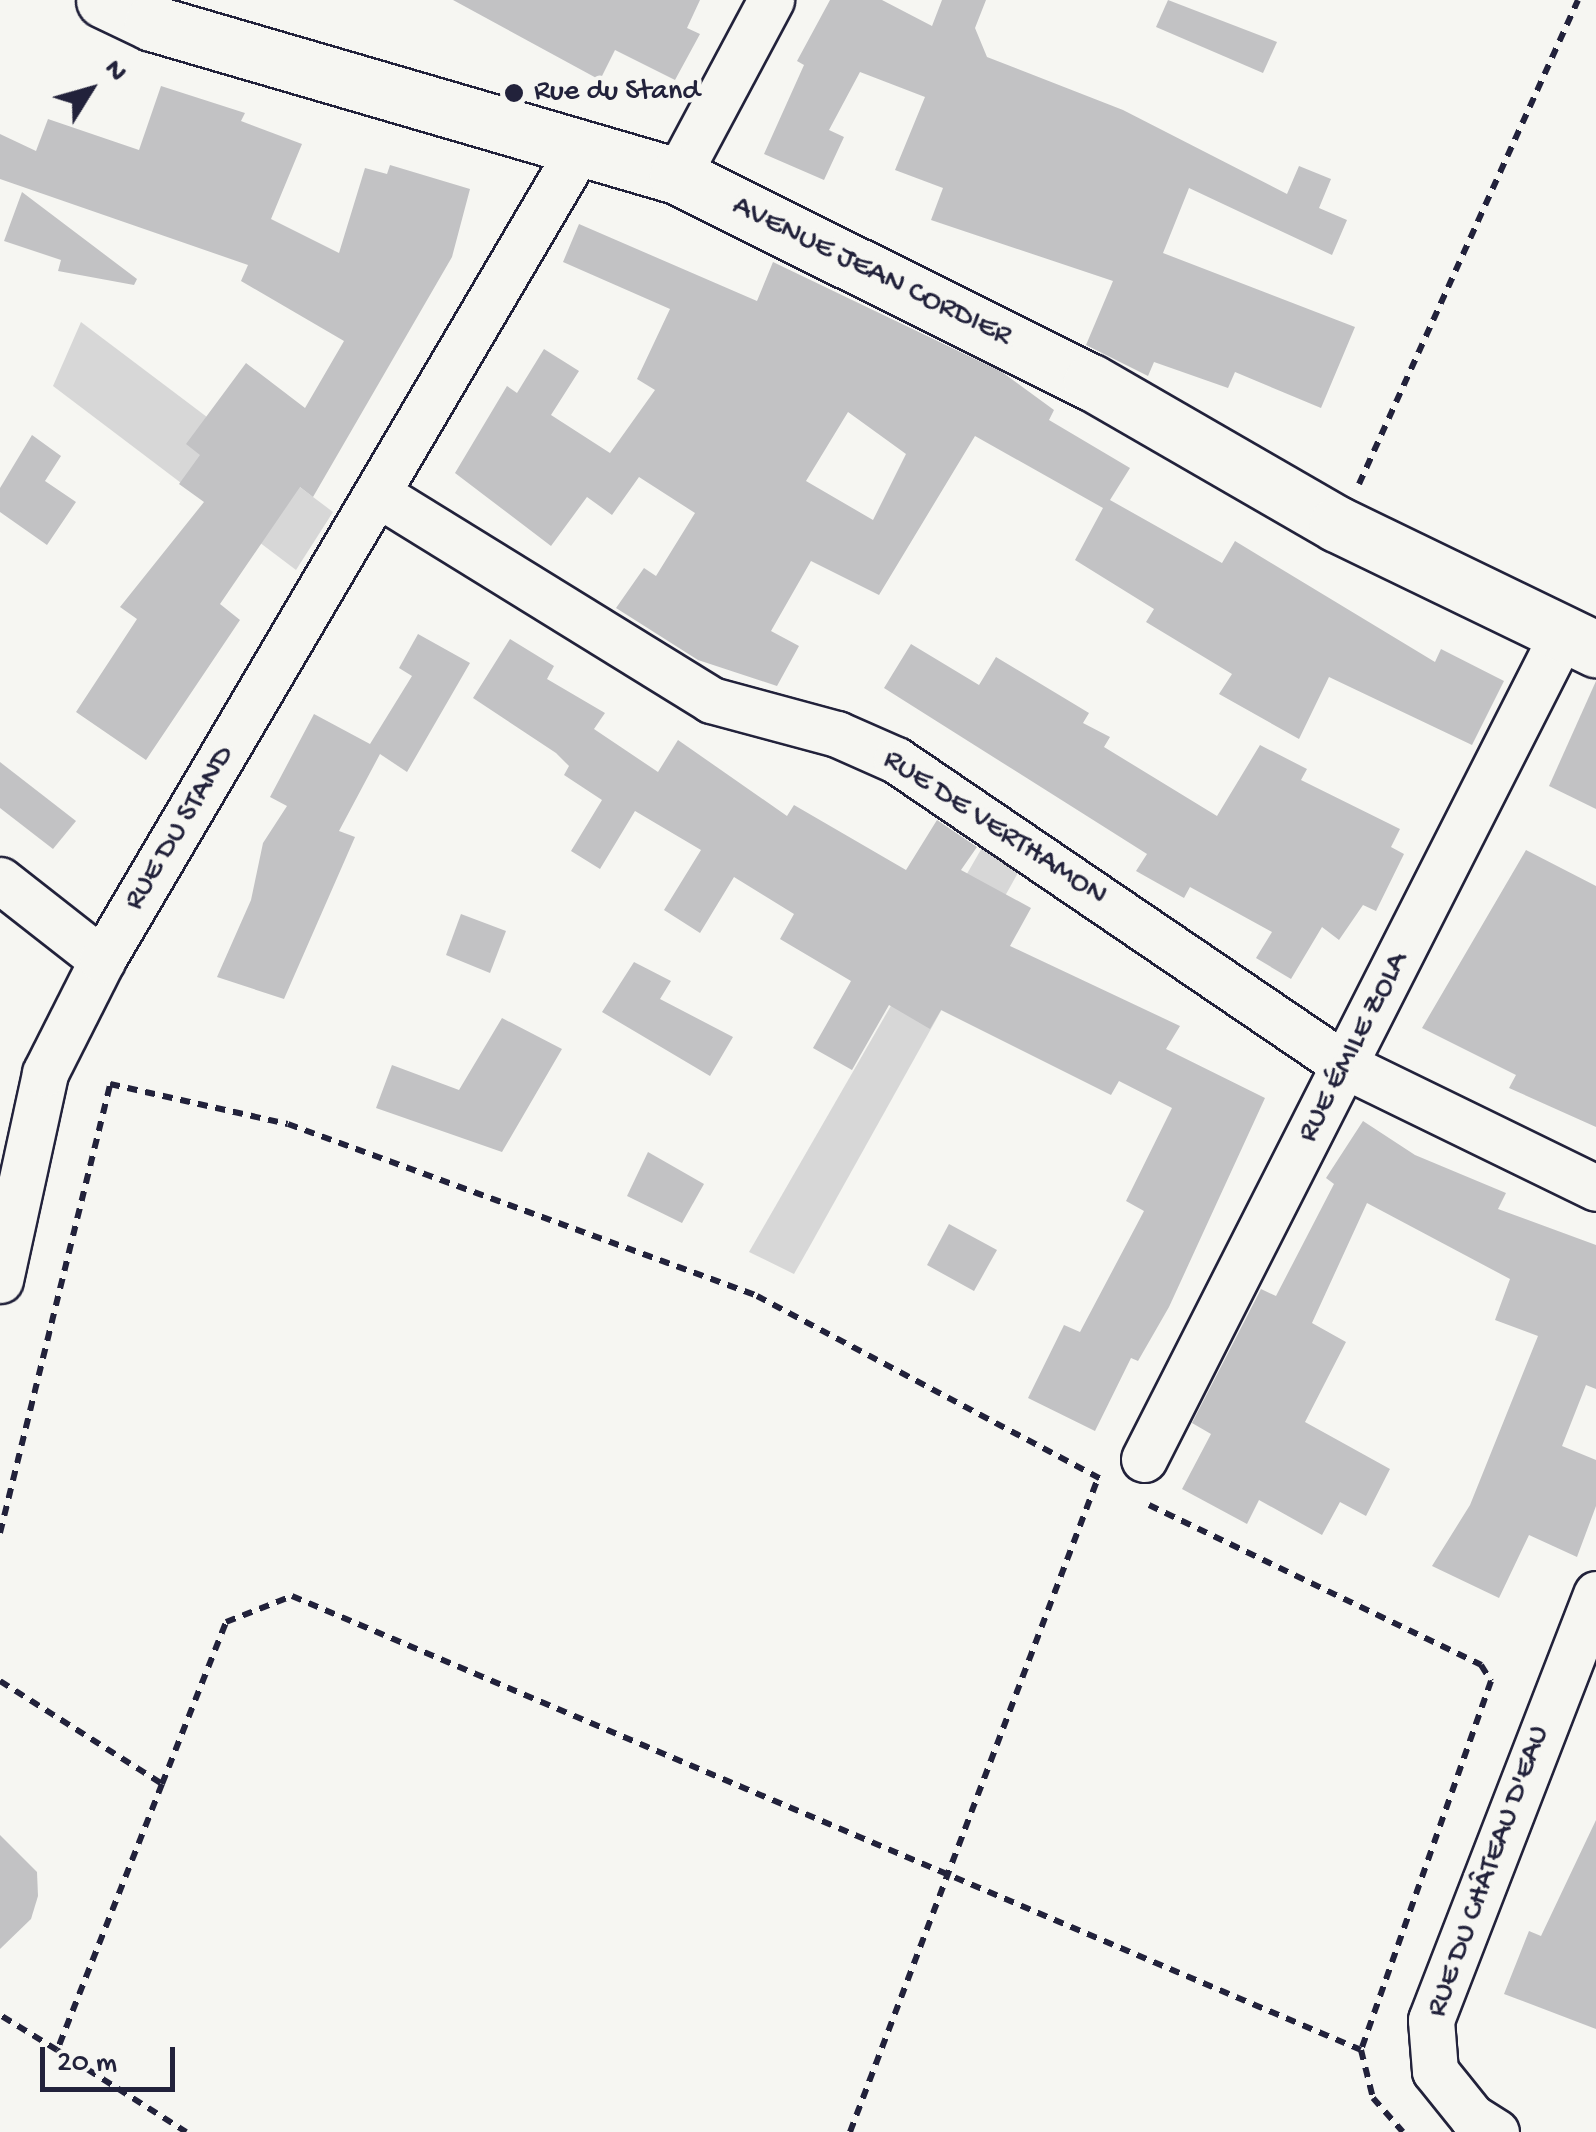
<!DOCTYPE html>
<meta charset="utf-8">
<style>
body{margin:0}
#map{position:relative;width:1596px;height:2132px;overflow:hidden;background:#f6f6f2;font-family:"Gochi Hand",sans-serif}
div>[style]{position:absolute}
.green>*{inset:0;background:#d7d7d7}
.building>*{inset:0;background:#c2c2c4}
.path>*{height:6px;margin-top:-3px;transform-origin:0;background:repeating-linear-gradient(90deg,#22223b 0 10px,transparent 0 18px)}
.roads{filter:drop-shadow(2px 0 #22223b) drop-shadow(-2px 0 #22223b) drop-shadow(0 2px #22223b) drop-shadow(0 -2px #22223b)}
.street>*{height:45px;margin:-22.5px;padding:0 22.5px;transform-origin:22.5px;border-radius:22.5px;background:#f6f6f2}
.secondary>*{height:55px;margin:-27.5px;padding:0 27.5px;transform-origin:27.5px;border-radius:27.5px;background:#f6f6f2}
.dots>*{width:28px;height:28px;translate:-50% -50%;box-sizing:border-box;border:5px solid #f6f6f2;border-radius:50%}
span{translate:-50% -50%;white-space:nowrap;text-align:center;line-height:1.15;-webkit-text-stroke:9px #f6f6f2;paint-order:stroke}
.poi-label{font-size:30px;color:#22223b}
.left{translate:0 -50%;text-align:left}
.street-label{font-size:30px;color:#22223b}
.north{position:absolute;left:40px;top:40px;width:100px;height:100px;-webkit-text-stroke:8px #f6f6f2;paint-order:stroke;rotate:53deg;font-size:28px;font-weight:700;line-height:40px;text-align:center;color:#22223b}
.north::after{content:'';display:block;margin:auto;width:35px;height:45px;background:#22223b;clip-path:polygon(50% 0,100% 100%,50% 72%,0 100%)}
.scale{position:absolute;left:40px;top:2047px;width:135px;height:45px;box-sizing:border-box;border:5px solid #22223b;border-top:0;padding-left:12px;font-size:30px;line-height:35px;white-space:nowrap;color:#22223b;-webkit-text-stroke:8px #f6f6f2;paint-order:stroke}
</style>
<div id="map">
<div class="green">
<i style="clip-path:polygon(81px 322px,333px 512px,296px 570px,53px 386px)"></i>
<i style="clip-path:polygon(983px 846px,1019px 871px,811px 1244px,794px 1274px,749px 1252px)"></i>
</div>
<div class="building">
<i style="clip-path:polygon(453px 0,700px 0,687px 28px,700px 34px,675px 80px,615px 50px,600px 80px)"></i>
<i style="clip-path:polygon(830px 0,882px 0,932px 26px,942px 0,986px 0,975px 28px,987px 57px,1123px 110px,1287px 194px,1299px 166px,1331px 179px,1319px 208px,1347px 220px,1332px 255px,1189px 188px,1163px 253px,1355px 327px,1321px 408px,1235px 372px,1228px 388px,1154px 362px,1148px 376px,1086px 345px,1113px 281px,931px 220px,943px 188px,895px 170px,925px 97px,860px 72px,829px 130px,844px 137px,824px 180px,764px 154px,804px 65px,797px 61px)"></i>
<i style="clip-path:polygon(1168px 0,1277px 42px,1263px 73px,1156px 27px)"></i>
<i style="clip-path:polygon(161px 86px,245px 113px,241px 121px,302px 144px,271px 219px,339px 253px,365px 168px,387px 174px,390px 165px,470px 189px,452px 257px,313px 497px,300px 487px,220px 604px,240px 620px,146px 760px,76px 712px,137px 619px,120px 607px,204px 502px,179px 484px,200px 455px,186px 444px,246px 363px,305px 408px,344px 341px,241px 281px,248px 265px,0 179px,0 134px,36px 151px,48px 119px,139px 150px)"></i>
<i style="clip-path:polygon(22px 192px,137px 279px,134px 285px,58px 271px,61px 260px,4px 241px)"></i>
<i style="clip-path:polygon(evenodd,579px 224px,757px 301px,773px 262px,1002px 372px,1054px 410px,1049px 420px,1130px 468px,1110px 500px,1222px 563px,1235px 541px,1435px 662px,1441px 649px,1504px 681px,1472px 745px,1329px 677px,1299px 739px,1219px 694px,1232px 674px,1146px 622px,1154px 609px,1075px 560px,1103px 508px,975px 436px,879px 595px,811px 561px,771px 631px,799px 646px,777px 686px,698px 660px,616px 608px,644px 568px,656px 576px,695px 513px,639px 477px,612px 515px,587px 497px,551px 546px,455px 473px,507px 386px,517px 393px,544px 349px,579px 371px,551px 415px,610px 453px,655px 390px,637px 379px,670px 309px,563px 262px,579px 224px,848px 412px,906px 454px,873px 520px,806px 481px,848px 412px)"></i>
<i style="clip-path:polygon(32px 435px,61px 456px,45px 481px,76px 502px,47px 545px,0 512px,0 488px)"></i>
<i style="clip-path:polygon(418px 634px,470px 663px,407px 772px,380px 754px,339px 831px,355px 837px,284px 999px,217px 977px,251px 900px,263px 843px,287px 806px,270px 797px,314px 714px,370px 744px,412px 676px,399px 668px)"></i>
<i style="clip-path:polygon(510px 639px,554px 666px,547px 679px,605px 713px,594px 729px,658px 772px,678px 740px,787px 816px,794px 805px,906px 870px,937px 820px,977px 847px,961px 870px,1031px 908px,1010px 946px,1180px 1026px,1166px 1049px,1265px 1098px,1169px 1307px,1138px 1361px,1131px 1358px,1095px 1431px,1028px 1398px,1064px 1325px,1080px 1332px,1144px 1211px,1126px 1201px,1172px 1108px,1119px 1081px,1111px 1095px,941px 1010px,930px 1029px,889px 1005px,852px 1070px,813px 1048px,851px 981px,780px 939px,794px 914px,734px 877px,700px 933px,664px 910px,701px 850px,635px 811px,600px 869px,571px 851px,602px 800px,564px 775px,569px 766px,556px 753px,473px 698px)"></i>
<i style="clip-path:polygon(911px 644px,979px 685px,996px 657px,1089px 713px,1083px 723px,1110px 737px,1104px 747px,1217px 816px,1260px 745px,1307px 769px,1301px 780px,1400px 829px,1391px 847px,1404px 854px,1376px 911px,1363px 905px,1339px 940px,1322px 927px,1291px 979px,1256px 958px,1272px 932px,1190px 887px,1184px 898px,1136px 871px,1147px 854px,884px 688px)"></i>
<i style="clip-path:polygon(1596px 681px,1596px 809px,1549px 786px)"></i>
<i style="clip-path:polygon(0 762px,76px 821px,53px 849px,0 808px)"></i>
<i style="clip-path:polygon(1526px 850px,1596px 886px,1596px 1127px,1509px 1088px,1516px 1075px,1422px 1028px)"></i>
<i style="clip-path:polygon(461px 914px,506px 931px,490px 973px,446px 955px)"></i>
<i style="clip-path:polygon(634px 962px,671px 981px,660px 999px,733px 1037px,710px 1076px,602px 1012px)"></i>
<i style="clip-path:polygon(502px 1018px,562px 1049px,502px 1152px,376px 1108px,392px 1065px,459px 1090px)"></i>
<i style="clip-path:polygon(1363px 1121px,1415px 1155px,1506px 1193px,1498px 1209px,1596px 1245px,1596px 1389px,1586px 1385px,1562px 1446px,1596px 1460px,1596px 1506px,1577px 1557px,1529px 1535px,1499px 1598px,1432px 1566px,1470px 1505px,1538px 1336px,1495px 1320px,1510px 1279px,1367px 1203px,1312px 1323px,1346px 1342px,1305px 1422px,1390px 1469px,1366px 1516px,1340px 1502px,1322px 1535px,1259px 1500px,1247px 1524px,1182px 1489px,1211px 1434px,1192px 1423px,1261px 1289px,1276px 1296px,1334px 1184px,1326px 1178px)"></i>
<i style="clip-path:polygon(648px 1152px,704px 1184px,682px 1223px,627px 1196px)"></i>
<i style="clip-path:polygon(949px 1224px,997px 1250px,974px 1291px,927px 1265px)"></i>
<i style="clip-path:polygon(1596px 1820px,1596px 2029px,1504px 1994px,1529px 1931px,1541px 1936px)"></i>
<i style="clip-path:polygon(0 1835px,37px 1872px,38px 1896px,31px 1919px,0 1949px)"></i>
</div>
<div class="path">
<i style="left:1359px;top:484px;width:531px;rotate:-65.65deg"></i>
<i style="left:1149px;top:1505px;width:369px;rotate:25.7deg"></i>
<i style="left:1481px;top:1665px;width:19px;rotate:58deg"></i>
<i style="left:1491px;top:1681px;width:391px;rotate:109.4deg"></i>
<i style="left:1361px;top:2050px;width:49px;rotate:76deg"></i>
<i style="left:1373px;top:2098px;width:45px;rotate:48.6deg"></i>
<i style="left:0;top:1533px;width:462px;rotate:-76.2deg"></i>
<i style="left:110px;top:1084px;width:182px;rotate:12.7deg"></i>
<i style="left:288px;top:1124px;width:500px;rotate:20.1deg"></i>
<i style="left:757px;top:1296px;width:392px;rotate:28deg"></i>
<i style="left:0;top:1681px;width:192px;rotate:32.4deg"></i>
<i style="left:162px;top:1784px;width:286px;rotate:111.5deg"></i>
<i style="left:57px;top:2050px;width:67px;rotate:-148.4deg"></i>
<i style="left:162px;top:1784px;width:174px;rotate:-68.4deg"></i>
<i style="left:226px;top:1622px;width:71px;rotate:-21.5deg"></i>
<i style="left:292px;top:1596px;width:1161px;rotate:23.01deg"></i>
<i style="left:57px;top:2050px;width:153px;rotate:32.4deg"></i>
<i style="left:850px;top:2132px;width:699px;rotate:-69.23deg"></i>
</div>
<div class="roads">
<div class="street">
<i style="left:677px;top:176px;width:200px;rotate:-61.9deg"></i>
<i style="left:381px;top:496px;width:388px;rotate:31.7deg"></i>
<i style="left:711px;top:700px;width:131px;rotate:15.1deg"></i>
<i style="left:837px;top:734px;width:64px;rotate:23.8deg"></i>
<i style="left:896px;top:760px;width:544px;rotate:34.22deg"></i>
<i style="left:1346px;top:1066px;width:278px;rotate:26deg"></i>
<i style="left:0;top:880px;width:130px;rotate:38.1deg"></i>
<i style="left:0;top:1280px;width:212px;rotate:-77.7deg"></i>
<i style="left:45px;top:1073px;width:127px;rotate:-63.2deg"></i>
<i style="left:102px;top:960px;width:944px;rotate:-59.53deg"></i>
<i style="left:1144px;top:1459px;width:924px;rotate:-63.1deg"></i>
<i style="left:1496px;top:2132px;width:28px;rotate:-148deg"></i>
<i style="left:1472px;top:2117px;width:59px;rotate:-128.8deg"></i>
<i style="left:1435px;top:2071px;width:51px;rotate:-94.5deg"></i>
<i style="left:1431px;top:2020px;width:457px;rotate:-68.8deg"></i>
</div>
<div class="secondary">
<i style="left:104px;top:0;width:53px;rotate:25.6deg"></i>
<i style="left:152px;top:23px;width:547px;rotate:16.25deg"></i>
<i style="left:677px;top:176px;width:462px;rotate:26.5deg"></i>
<i style="left:1091px;top:382px;width:284px;rotate:30deg"></i>
<i style="left:1337px;top:524px;width:288px;rotate:25.8deg"></i>
</div>
</div>
<div class="dots">
<i style="left:514px;top:93px;background:#22223b"></i>
</div>
<div class="poi-label">
<span class="left" style="left:534px;top:93px">Rue du Stand</span>
</div>
<div class="street-label">
<span style="left:871px;top:273px;rotate:26deg">AVENUE JEAN CORDIER</span>
<span style="left:181px;top:829px;rotate:-59deg">RUE DU STAND</span>
<span style="left:994px;top:829px;rotate:33deg">RUE DE VERTHAMON</span>
<span style="left:1355px;top:1048px;rotate:-63deg">RUE ÉMILE ZOLA</span>
<span style="left:1490px;top:1872px;rotate:-70deg">RUE DU CHÂTEAU D'EAU</span>
</div>
<div class="north">N</div>
<div class="scale">20 m</div>
</div>
